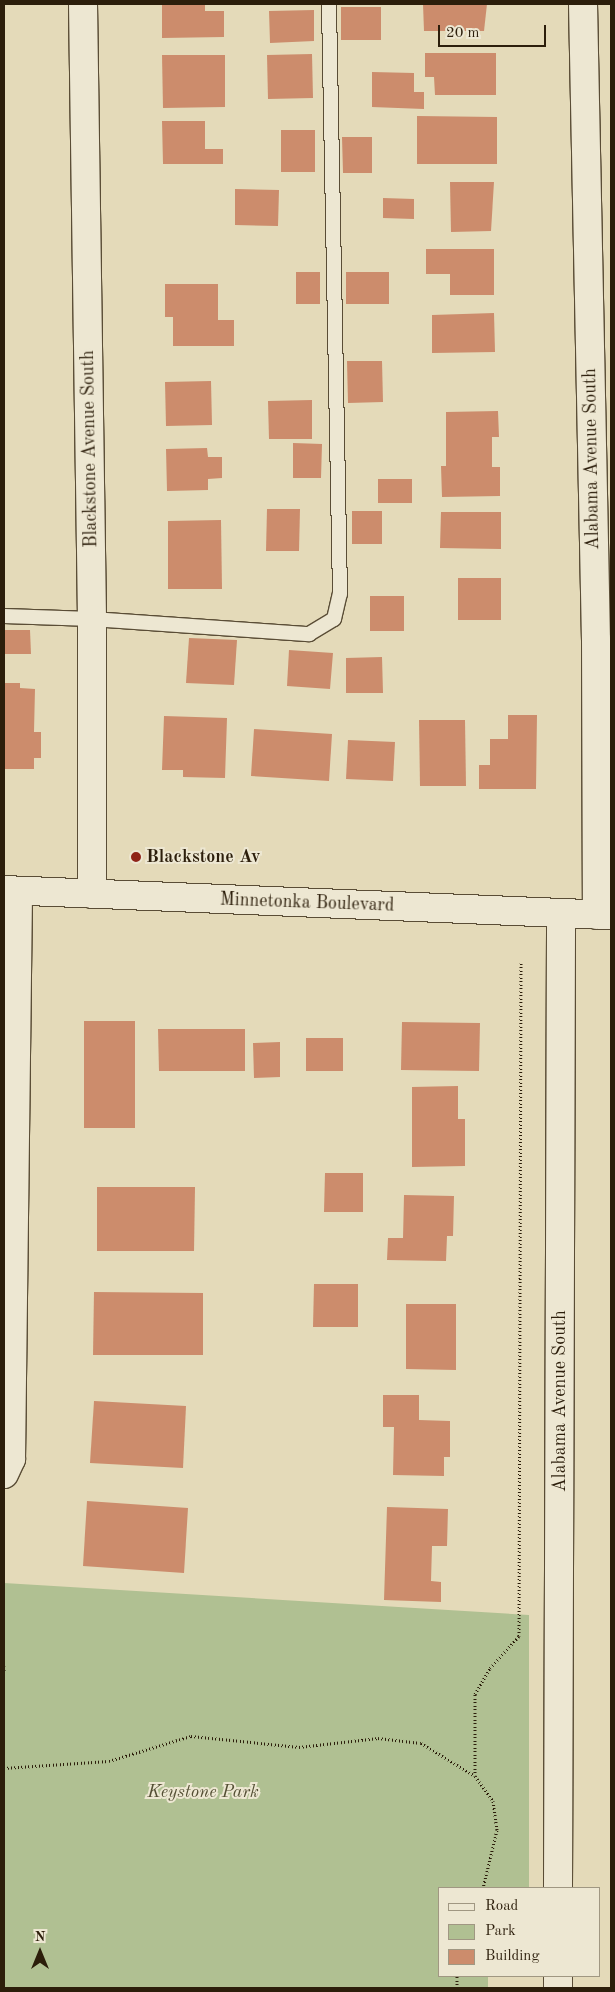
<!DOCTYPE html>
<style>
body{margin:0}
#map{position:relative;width:615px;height:1992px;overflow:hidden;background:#e4dab9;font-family:"Old Standard TT",serif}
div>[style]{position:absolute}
.green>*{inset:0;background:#b0c092}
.building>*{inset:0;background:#cc8c6c}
.path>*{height:3px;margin-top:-1.5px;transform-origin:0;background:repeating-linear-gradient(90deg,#2c1e0b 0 1px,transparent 0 3.5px)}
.roads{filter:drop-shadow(1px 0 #5a4d36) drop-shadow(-1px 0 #5a4d36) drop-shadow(0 1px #5a4d36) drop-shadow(0 -1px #5a4d36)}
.service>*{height:14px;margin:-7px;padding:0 7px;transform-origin:7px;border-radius:7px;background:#ede7d2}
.minor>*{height:28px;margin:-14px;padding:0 14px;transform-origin:14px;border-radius:14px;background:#ede7d2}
.secondary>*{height:28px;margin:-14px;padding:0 14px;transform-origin:14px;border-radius:14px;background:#ede7d2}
.dots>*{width:14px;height:14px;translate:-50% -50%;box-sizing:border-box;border:2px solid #ede7d2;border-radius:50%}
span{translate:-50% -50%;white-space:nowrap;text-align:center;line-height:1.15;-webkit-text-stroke:4px #ede7d2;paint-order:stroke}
.street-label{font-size:18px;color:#2c1e0b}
.poi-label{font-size:18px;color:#2c1e0b;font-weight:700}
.left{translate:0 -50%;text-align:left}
.park-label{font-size:18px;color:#544f34;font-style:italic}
.frame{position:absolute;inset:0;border:5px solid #2c1e0b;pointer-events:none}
.legend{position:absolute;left:438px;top:1887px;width:162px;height:90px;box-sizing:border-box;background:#ede7d2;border:1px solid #a09782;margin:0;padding:6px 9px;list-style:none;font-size:15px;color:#2c1e0b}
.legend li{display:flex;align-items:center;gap:10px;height:25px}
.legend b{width:25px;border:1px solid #a09782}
.north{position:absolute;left:15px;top:1927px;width:50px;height:50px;-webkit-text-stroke:4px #ede7d2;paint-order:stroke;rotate:0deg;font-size:14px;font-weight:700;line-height:20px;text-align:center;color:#2c1e0b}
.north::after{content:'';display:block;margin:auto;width:18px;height:22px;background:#2c1e0b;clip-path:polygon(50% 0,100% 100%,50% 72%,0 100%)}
.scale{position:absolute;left:438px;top:25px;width:108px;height:22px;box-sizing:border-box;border:2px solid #2c1e0b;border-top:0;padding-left:6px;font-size:15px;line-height:18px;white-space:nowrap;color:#2c1e0b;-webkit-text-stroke:4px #ede7d2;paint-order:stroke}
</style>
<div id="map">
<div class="green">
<i style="clip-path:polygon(4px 1583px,529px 1615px,529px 1888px,439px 1888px,439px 1976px,488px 1976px,488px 1988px,4px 1988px)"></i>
</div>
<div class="building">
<i style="clip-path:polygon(162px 4px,205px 4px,205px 11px,224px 11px,224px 37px,162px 38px)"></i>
<i style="clip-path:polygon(423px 4px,487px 4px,484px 31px,424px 31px)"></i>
<i style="clip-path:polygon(341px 7px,381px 7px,381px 40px,341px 40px)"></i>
<i style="clip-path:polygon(314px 10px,314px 41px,270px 43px,269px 11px)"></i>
<i style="clip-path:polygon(425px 53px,496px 53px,496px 95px,435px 95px,434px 77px,425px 77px)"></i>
<i style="clip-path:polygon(312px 54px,313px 98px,268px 99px,267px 55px)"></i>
<i style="clip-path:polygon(162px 55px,225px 55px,225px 107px,163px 108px)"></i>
<i style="clip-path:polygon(372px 72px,414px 73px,414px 92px,424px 92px,424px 109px,372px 107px)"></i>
<i style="clip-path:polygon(417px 116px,497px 117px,497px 164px,417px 164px)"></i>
<i style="clip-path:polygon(162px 121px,205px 121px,205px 149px,223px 149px,223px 164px,163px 164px)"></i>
<i style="clip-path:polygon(281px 130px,315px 130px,315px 172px,281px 172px)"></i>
<i style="clip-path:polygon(342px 137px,372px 137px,372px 173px,343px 173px)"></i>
<i style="clip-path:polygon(450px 182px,494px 182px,491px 231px,451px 232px)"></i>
<i style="clip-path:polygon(235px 189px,279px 190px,278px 226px,235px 225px)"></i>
<i style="clip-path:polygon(383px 198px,414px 199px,414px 219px,383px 218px)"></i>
<i style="clip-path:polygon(426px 249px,494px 249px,494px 295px,450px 295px,450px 274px,426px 274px)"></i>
<i style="clip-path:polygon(296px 272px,320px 272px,320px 304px,296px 304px)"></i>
<i style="clip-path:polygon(346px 272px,389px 272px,389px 304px,346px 304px)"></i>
<i style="clip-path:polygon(165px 284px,218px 284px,218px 320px,234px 320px,234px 346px,173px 346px,173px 317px,165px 317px)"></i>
<i style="clip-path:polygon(494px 313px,495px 352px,432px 353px,432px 315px)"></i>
<i style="clip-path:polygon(347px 361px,382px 361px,383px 402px,348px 403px)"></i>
<i style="clip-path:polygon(211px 381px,212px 425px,166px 426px,165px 382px)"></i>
<i style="clip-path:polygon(312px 400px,312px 439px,269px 439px,268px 401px)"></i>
<i style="clip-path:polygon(498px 411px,499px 437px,492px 437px,492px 467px,500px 467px,500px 496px,442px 497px,441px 466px,446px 466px,446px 412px)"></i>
<i style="clip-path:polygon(293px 443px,322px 444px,321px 478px,293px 478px)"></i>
<i style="clip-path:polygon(207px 448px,208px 457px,222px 457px,222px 478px,208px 479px,208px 490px,167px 491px,166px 449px)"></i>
<i style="clip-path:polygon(378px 479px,412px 479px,412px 503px,378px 503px)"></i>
<i style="clip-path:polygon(267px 509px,300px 509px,299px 551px,266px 551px)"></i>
<i style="clip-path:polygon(352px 511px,382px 511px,382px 544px,352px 544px)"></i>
<i style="clip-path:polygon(441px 512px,501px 512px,501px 549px,440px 548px)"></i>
<i style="clip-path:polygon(221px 520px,222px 589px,168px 589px,168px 521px)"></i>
<i style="clip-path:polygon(458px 578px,501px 578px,501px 620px,458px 620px)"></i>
<i style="clip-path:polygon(370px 596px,404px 596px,404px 631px,370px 631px)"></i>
<i style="clip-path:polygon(4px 630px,30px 630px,31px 654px,4px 654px)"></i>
<i style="clip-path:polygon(189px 638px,237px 640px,234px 685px,186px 683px)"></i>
<i style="clip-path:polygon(289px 650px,333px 653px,330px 689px,287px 686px)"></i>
<i style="clip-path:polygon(382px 657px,383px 693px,346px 693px,346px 658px)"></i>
<i style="clip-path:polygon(5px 683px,20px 683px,20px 688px,35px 689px,34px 732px,41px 732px,41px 758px,34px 758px,34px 769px,4px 769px)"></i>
<i style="clip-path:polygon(508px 715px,537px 715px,536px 789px,479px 789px,479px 765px,490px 765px,490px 739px,508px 739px)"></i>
<i style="clip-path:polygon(164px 716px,227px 718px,225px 778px,183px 777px,183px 770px,162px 770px)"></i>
<i style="clip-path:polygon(419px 720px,465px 720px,466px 786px,420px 786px)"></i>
<i style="clip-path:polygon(254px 729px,332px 734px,329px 781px,251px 776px)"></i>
<i style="clip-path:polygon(348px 740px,395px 742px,393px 781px,346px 779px)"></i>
<i style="clip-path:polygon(84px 1021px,135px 1021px,135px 1128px,84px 1128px)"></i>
<i style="clip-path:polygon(402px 1022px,480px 1023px,479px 1071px,401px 1070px)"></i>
<i style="clip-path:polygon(158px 1029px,245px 1029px,245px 1071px,159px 1071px)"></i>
<i style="clip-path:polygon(306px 1038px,343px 1038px,343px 1071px,306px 1071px)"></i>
<i style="clip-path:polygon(280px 1042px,280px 1077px,254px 1078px,253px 1043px)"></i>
<i style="clip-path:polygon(458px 1086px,458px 1119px,465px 1119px,465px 1166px,412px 1167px,412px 1087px)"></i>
<i style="clip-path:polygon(325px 1173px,363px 1173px,363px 1212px,324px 1212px)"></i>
<i style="clip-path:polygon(97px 1187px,195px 1187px,194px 1251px,97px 1251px)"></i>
<i style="clip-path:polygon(404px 1195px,454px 1196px,453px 1236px,447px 1236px,446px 1261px,387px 1260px,388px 1238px,403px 1238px)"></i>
<i style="clip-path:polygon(314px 1284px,358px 1284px,358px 1327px,313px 1327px)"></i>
<i style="clip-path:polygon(94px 1292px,203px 1293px,203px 1355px,93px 1355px)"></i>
<i style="clip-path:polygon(406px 1304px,456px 1304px,456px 1370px,406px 1369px)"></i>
<i style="clip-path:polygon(383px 1395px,419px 1395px,419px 1420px,450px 1421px,450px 1457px,444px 1457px,444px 1476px,393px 1475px,394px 1427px,383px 1427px)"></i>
<i style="clip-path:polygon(94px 1401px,186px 1406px,183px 1468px,90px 1463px)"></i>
<i style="clip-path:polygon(87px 1501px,188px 1508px,184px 1573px,83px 1566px)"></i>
<i style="clip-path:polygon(387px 1507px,448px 1509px,447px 1546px,432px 1546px,431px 1581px,441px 1582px,441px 1602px,384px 1600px)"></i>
</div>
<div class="path">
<i style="left:4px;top:1666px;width:6px;rotate:90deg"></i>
<i style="left:4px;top:1768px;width:105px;rotate:-3.8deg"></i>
<i style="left:109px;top:1761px;width:86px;rotate:-17deg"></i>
<i style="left:191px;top:1736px;width:109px;rotate:5.8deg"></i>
<i style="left:299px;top:1747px;width:80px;rotate:-6.5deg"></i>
<i style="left:378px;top:1738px;width:43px;rotate:6.6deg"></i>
<i style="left:421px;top:1743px;width:63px;rotate:31.4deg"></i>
<i style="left:475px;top:1776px;width:31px;rotate:54deg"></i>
<i style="left:493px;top:1801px;width:29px;rotate:82deg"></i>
<i style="left:497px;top:1830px;width:60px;rotate:103.6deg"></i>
<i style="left:475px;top:1776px;width:82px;rotate:-90deg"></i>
<i style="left:475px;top:1694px;width:30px;rotate:-60deg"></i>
<i style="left:490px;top:1668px;width:43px;rotate:-47.8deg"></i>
<i style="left:519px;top:1636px;width:673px;rotate:-89.83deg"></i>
<i style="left:457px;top:1988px;width:12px;rotate:-90deg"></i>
</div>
<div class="roads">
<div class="service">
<i style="left:4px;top:616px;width:88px;rotate:2deg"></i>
<i style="left:92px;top:619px;width:218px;rotate:4deg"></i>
<i style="left:309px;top:634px;width:29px;rotate:-31deg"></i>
<i style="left:334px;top:619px;width:26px;rotate:-77deg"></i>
<i style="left:340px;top:594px;width:590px;rotate:-91.07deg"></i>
</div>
<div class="minor">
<i style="left:83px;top:4px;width:615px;rotate:89.16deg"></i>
<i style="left:92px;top:619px;width:275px;rotate:90deg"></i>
<i style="left:583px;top:4px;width:636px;rotate:88.83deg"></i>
<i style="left:596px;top:640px;width:275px;rotate:89.8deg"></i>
<i style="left:4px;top:1474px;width:17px;rotate:-65deg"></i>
<i style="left:11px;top:1459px;width:568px;rotate:-89.29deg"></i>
<i style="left:558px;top:1888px;width:974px;rotate:-89.82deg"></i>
<i style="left:558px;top:1988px;width:12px;rotate:-90deg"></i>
</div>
<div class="secondary">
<i style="left:4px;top:890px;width:608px;rotate:2.36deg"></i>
</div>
</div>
<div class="dots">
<i style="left:136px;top:857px;background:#8f2418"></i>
</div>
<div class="street-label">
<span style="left:90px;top:449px;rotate:-91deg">Blackstone Avenue South</span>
<span style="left:592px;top:459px;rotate:-91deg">Alabama Avenue South</span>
<span style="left:307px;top:903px;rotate:2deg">Minnetonka Boulevard</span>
<span style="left:560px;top:1401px;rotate:-90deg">Alabama Avenue South</span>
</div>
<div class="poi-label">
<span class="left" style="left:146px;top:857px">Blackstone Av</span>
</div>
<div class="park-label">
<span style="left:203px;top:1792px">Keystone Park</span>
</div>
<div class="frame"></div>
<ul class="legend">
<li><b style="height:6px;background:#ede7d2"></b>Road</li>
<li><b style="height:14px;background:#b0c092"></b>Park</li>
<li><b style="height:14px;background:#cc8c6c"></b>Building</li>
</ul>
<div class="north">N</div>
<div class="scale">20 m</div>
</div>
